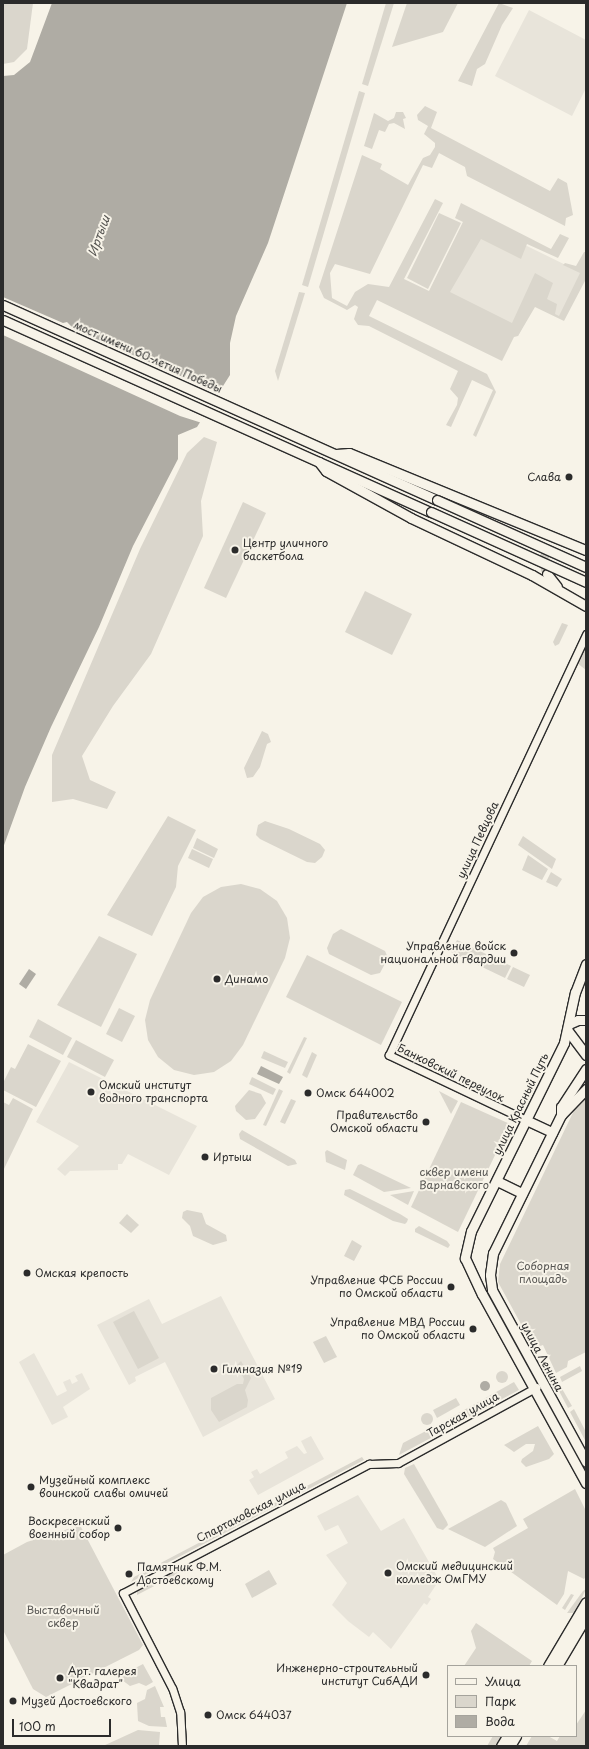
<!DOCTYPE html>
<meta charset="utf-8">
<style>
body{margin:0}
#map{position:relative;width:589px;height:1749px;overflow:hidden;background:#f7f3e8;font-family:"Playpen Sans",sans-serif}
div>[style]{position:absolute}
.built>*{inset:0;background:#e8e4da}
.green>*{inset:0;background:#dad6cc}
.round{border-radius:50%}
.water>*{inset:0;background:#afaca4}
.pier>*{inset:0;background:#f7f3e8}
.major-tunnel>*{height:9px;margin-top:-4.5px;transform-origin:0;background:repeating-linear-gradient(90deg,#cecbc2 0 9px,transparent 0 13.5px)}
.roads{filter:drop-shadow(1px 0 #2b2b2b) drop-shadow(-1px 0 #2b2b2b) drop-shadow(0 1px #2b2b2b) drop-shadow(0 -1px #2b2b2b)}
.minor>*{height:7px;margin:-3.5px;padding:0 3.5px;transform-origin:3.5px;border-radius:3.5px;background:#f7f3e8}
.major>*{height:9px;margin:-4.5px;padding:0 4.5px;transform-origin:4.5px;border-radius:4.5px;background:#f7f3e8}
.bridges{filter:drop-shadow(1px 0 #2b2b2b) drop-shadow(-1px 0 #2b2b2b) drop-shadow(0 1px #2b2b2b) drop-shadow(0 -1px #2b2b2b)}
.major-bridge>*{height:9px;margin:-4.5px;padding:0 4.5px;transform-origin:4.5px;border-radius:4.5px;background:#f7f3e8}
.dots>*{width:11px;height:11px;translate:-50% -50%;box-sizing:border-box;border:2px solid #f7f3e8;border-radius:50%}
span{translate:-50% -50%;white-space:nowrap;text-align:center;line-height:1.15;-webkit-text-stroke:4px #f7f3e8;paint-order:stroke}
.street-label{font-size:11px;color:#2b2b2b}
.poi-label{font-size:11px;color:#2b2b2b}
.right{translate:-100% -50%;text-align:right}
.left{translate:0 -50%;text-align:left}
.park-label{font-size:11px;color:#575653}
.water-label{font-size:12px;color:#53524f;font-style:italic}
.frame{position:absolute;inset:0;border:4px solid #2b2b2b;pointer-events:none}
.legend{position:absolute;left:447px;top:1665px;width:130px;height:72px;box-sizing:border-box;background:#f7f3e8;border:1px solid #a5a39c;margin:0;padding:5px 7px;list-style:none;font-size:12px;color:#2b2b2b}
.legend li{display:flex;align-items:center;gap:8px;height:20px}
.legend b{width:20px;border:1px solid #a5a39c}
.scale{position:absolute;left:12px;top:1719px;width:99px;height:18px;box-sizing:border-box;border:2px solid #2b2b2b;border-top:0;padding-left:5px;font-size:12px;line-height:14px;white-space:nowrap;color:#2b2b2b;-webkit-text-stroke:3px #f7f3e8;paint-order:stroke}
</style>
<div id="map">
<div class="built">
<i style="clip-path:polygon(529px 10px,586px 40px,586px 88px,572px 116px,495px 76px)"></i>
<i style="clip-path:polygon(466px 216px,582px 273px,560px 318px,534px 305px,518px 336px,429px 292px)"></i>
<i style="clip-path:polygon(69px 1062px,197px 1126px,169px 1175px,128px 1154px,122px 1164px,118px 1164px,118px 1170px,70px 1171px,65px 1176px,57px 1169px,79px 1146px,36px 1122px)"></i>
<i style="clip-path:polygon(221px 1296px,275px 1399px,203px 1437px,165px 1362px,135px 1377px,136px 1381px,129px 1385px,97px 1325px,149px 1299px,162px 1324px)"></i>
<i style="clip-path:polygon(34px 1353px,57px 1396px,67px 1391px,63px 1382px,70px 1379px,72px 1384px,78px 1381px,75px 1376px,82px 1373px,90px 1389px,63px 1407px,68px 1417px,52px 1425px,19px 1362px)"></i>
<i style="clip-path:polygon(311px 1436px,324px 1459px,258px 1495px,249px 1480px,254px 1477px,251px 1472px,257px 1469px,260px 1474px,288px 1458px,285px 1452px,297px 1446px,304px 1454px,307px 1453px,301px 1441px)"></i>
<i style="clip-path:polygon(358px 1495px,381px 1531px,404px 1518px,437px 1576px,436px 1585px,428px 1597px,431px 1599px,427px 1605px,424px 1603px,391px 1649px,373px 1632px,369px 1637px,348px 1621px,332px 1605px,347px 1583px,326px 1555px,348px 1543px,338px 1525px,325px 1531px,317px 1516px)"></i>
</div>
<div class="green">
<i style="clip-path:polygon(3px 3px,33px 3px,27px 49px,14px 62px,3px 64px)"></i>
<i style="clip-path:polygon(386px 3px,394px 3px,368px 86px,362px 84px)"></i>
<i style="clip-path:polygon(407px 3px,458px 3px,443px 32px,392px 47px)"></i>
<i style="clip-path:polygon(499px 3px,513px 8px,502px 25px,485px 64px,477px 69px,472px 86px,458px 81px)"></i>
<i style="clip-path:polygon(359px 91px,365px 93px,308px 287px,302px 285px)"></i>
<i style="clip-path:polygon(425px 106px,437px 112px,431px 128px,550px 191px,558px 178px,567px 183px,573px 215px,566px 218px,565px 226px,467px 176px,465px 167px,439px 153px,432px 168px,423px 165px,370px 274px,335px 264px,330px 273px,332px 298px,347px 306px,355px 292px,368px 284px,389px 287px,435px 199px,443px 203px,404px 279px,429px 291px,463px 222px,455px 218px,461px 203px,551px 249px,560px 234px,569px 238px,558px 258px,527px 244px,521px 259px,481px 239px,450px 292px,512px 323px,535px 273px,553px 283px,547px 299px,557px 304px,555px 314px,559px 316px,580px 273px,563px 265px,565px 263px,576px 266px,584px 252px,586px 252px,586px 279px,564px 321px,535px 307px,518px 336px,514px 337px,502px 361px,377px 300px,369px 316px,487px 374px,496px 392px,476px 437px,473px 435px,493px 390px,472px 380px,451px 427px,446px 425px,457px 405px,458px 398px,450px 389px,458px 371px,369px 326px,358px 325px,354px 319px,358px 307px,355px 305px,347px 310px,324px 298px,319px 287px,362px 155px,382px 164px,380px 169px,408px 185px,423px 158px,430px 155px,435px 147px,435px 143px,424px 134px,428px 126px,418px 120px,417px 115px)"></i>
<i style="clip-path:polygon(396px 112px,403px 112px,406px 118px,403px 119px,405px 129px,394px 123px,389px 124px,385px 132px,379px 130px,372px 149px,364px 146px,374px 113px,388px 121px,394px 118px)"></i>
<i style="clip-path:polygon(439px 213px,461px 223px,428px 289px,407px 278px)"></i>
<i style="clip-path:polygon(299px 292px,305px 293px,278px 381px,275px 371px)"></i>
<i style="clip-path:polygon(204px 437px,217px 442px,201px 501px,203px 536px,151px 654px,113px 706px,82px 756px,90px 780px,116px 792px,107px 809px,73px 799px,52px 802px,52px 755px,140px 549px,187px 453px)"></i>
<i style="clip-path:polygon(243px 502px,266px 513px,226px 598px,204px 588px)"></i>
<i style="clip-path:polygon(365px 591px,412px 614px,392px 655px,345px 632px)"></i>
<i style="clip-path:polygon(562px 623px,568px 625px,559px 644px,555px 646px,553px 642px)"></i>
<i style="clip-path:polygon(586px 646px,586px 670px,577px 663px)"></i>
<i style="clip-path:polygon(262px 731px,268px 734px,271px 742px,267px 744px,260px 767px,253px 777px,247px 778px,244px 768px)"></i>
<i style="clip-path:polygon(168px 816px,196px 830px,178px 866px,176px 887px,152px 936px,107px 915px)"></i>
<i style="clip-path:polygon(265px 821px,289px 829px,320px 844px,325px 850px,322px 857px,315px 863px,307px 862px,260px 839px,256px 835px,258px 825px)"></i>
<i style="clip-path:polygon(523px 836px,556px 859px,552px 869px,518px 845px)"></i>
<i style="clip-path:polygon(197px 838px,218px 849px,214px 858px,193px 848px)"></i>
<i style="clip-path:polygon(192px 849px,213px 859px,209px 868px,188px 858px)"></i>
<i style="clip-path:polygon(528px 855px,548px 869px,542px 880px,522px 870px)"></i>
<i style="clip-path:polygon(551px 872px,562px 879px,557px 887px,546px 882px)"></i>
<i style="clip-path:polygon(241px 884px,260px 889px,277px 901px,287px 918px,290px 938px,285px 958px,243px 1045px,231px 1061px,214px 1072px,194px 1075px,174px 1070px,158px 1057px,148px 1040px,145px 1020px,150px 1000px,191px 913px,203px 897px,221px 887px)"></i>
<i style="clip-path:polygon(341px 929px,385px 951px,388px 958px,380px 973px,371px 975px,329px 954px,327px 948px,333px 934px)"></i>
<i style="clip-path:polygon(99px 936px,137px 954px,101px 1027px,57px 1005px)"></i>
<i style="clip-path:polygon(457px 940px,511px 966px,505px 978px,451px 952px)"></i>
<i style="clip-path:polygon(307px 955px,402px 1002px,381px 1045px,286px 997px)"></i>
<i style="clip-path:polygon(513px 967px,530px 975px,524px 987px,507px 979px)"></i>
<i style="clip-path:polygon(119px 1008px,135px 1016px,122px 1042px,106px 1034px)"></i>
<i style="clip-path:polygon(38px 1019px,72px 1038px,63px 1055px,29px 1037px)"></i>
<i style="clip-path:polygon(304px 1037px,307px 1038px,290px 1074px,287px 1072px)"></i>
<i style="clip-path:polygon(76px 1040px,114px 1060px,105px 1077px,67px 1057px)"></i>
<i style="clip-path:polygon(28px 1044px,61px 1061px,36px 1107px,3px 1090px,3px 1083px,11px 1067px,15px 1069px)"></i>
<i style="clip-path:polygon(264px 1051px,288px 1062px,285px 1068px,261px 1058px)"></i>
<i style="clip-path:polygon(312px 1052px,317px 1055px,307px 1078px,302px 1075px)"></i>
<i style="clip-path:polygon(252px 1077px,276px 1089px,273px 1095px,249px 1084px)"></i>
<i style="clip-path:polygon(279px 1089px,283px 1091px,266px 1126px,263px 1125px)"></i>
<i style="clip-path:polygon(249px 1090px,261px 1094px,266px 1103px,255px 1119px,246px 1120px,236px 1111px,235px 1106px)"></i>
<i style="clip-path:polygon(439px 1091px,458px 1101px,451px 1114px)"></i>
<i style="clip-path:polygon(586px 1091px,586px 1352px,568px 1361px,567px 1367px,556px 1373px,543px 1345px,534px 1348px,498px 1282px,500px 1264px,581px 1096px)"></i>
<i style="clip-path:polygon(13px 1098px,33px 1109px,3px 1171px,3px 1102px,9px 1105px)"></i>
<i style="clip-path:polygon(291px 1099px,296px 1101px,285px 1124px,280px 1122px)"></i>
<i style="clip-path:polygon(461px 1102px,510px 1124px,458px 1232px,411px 1207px)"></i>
<i style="clip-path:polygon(242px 1130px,295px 1160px,297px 1164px,288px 1166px,240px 1139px,239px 1134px)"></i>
<i style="clip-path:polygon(327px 1150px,347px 1160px,345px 1170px,326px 1162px,325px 1152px)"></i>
<i style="clip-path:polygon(361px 1164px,411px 1188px,384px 1192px,353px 1175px,358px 1165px)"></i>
<i style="clip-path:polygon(350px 1189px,400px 1214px,408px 1219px,407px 1222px,405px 1224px,393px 1221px,344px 1195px,345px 1190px)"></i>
<i style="clip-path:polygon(414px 1191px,408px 1205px,390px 1195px)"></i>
<i style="clip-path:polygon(187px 1210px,202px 1213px,206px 1224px,226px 1235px,227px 1241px,213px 1245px,193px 1236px,190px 1226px,182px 1218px,183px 1212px)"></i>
<i style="clip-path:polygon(127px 1214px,139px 1225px,131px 1233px,119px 1223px)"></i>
<i style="clip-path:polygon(419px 1226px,447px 1241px,450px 1245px,448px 1248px,415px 1232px,415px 1229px)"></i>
<i style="clip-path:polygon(352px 1240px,362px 1246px,354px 1261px,344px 1256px)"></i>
<i style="clip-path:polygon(134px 1311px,159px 1358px,138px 1369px,113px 1322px)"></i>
<i style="clip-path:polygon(326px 1336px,337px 1357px,324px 1363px,313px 1342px)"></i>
<i style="clip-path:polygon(241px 1361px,251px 1378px,245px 1390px,248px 1400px,247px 1407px,219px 1422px,211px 1410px,211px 1398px,237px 1384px,243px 1384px,244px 1379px,237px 1365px)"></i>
<i style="clip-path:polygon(580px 1366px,582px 1371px,562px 1382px,560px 1377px)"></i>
<i class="round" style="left:496px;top:1371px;width:12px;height:12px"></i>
<i style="clip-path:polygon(514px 1382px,519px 1390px,459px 1422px,448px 1419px)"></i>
<i style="clip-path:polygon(561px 1387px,572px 1406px,568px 1408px,558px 1389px)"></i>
<i style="clip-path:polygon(456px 1398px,460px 1405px,437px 1418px,433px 1410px)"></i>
<i style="clip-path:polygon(574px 1409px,586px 1432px,586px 1442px,570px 1412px)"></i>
<i class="round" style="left:421px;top:1413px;width:12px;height:12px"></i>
<i style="clip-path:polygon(443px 1422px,455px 1425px,399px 1455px,403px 1443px)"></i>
<i style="clip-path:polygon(538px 1426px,554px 1454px,549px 1459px,526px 1467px,521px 1462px,522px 1459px,533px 1451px,535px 1444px,526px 1444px,514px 1452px,504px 1445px)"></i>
<i style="clip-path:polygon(362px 1457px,364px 1460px,131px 1582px,134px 1577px)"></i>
<i style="clip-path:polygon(414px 1464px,447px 1522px,448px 1525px,443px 1530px,437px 1528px,404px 1474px,405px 1468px)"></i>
<i style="clip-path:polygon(575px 1489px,586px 1511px,586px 1576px,584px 1579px,568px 1571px,564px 1594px,557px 1605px,493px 1559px,495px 1552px,493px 1548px,528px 1528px,523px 1519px)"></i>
<i style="clip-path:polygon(501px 1500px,506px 1503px,517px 1526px,485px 1547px,448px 1529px)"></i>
<i style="clip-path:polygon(74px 1527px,81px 1527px,143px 1645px,139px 1650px,46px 1697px,33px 1689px,3px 1630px,3px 1555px,27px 1542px)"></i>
<i style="clip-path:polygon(178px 1567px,183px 1571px,137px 1595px,137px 1589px)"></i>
<i style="clip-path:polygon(269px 1570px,277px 1584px,252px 1598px,245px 1584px)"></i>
<i style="clip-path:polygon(586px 1589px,575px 1613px,567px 1613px,583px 1591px)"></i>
<i style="clip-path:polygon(571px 1594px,574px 1595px,565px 1610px,562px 1608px)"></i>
<i style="clip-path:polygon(476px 1623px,532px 1661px,529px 1666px,464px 1666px,476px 1648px,471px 1631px)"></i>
<i style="clip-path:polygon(143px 1664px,153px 1682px,146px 1686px,139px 1683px,130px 1686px,118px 1677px)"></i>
<i style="clip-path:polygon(155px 1686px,164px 1707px,160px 1707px,161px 1717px,165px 1717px,167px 1727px,149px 1726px,138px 1721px,137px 1703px,145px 1699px,147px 1690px)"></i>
<i style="clip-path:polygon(586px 1710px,586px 1746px,526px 1746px,532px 1736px,548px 1736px,557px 1741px,560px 1736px,576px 1736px,576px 1725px)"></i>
<i style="clip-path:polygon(138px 1730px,160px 1732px,159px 1745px,103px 1746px)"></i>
<i style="clip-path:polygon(493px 1736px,501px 1736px,496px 1746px,487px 1746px)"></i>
</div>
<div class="water">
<i style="clip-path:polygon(52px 3px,347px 3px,268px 243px,236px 316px,230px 343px,230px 375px,197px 427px,178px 435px,178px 459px,133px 546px,99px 627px,51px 727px,25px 787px,3px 848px,3px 76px,14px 75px,30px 62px)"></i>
<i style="clip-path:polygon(29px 969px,36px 974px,26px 989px,19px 984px)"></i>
<i style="clip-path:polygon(261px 1066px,283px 1077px,279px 1084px,257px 1074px)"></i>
<i class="round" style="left:480px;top:1381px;width:10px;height:10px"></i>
</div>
<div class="pier">
<i style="clip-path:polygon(3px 297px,63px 323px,67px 322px,74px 329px,192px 381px,203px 382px,204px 386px,221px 393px,202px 423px,180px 416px,3px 335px)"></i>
</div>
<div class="major-tunnel">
<i style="left:547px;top:574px;width:15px;rotate:-106deg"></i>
<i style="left:543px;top:560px;width:8px;rotate:-67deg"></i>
<i style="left:546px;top:553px;width:11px;rotate:-38deg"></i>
</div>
<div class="roads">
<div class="minor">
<i style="left:526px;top:1120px;width:152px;rotate:-154.6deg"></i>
<i style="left:389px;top:1055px;width:465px;rotate:-64.9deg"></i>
<i style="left:182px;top:1746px;width:34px;rotate:-93deg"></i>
<i style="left:180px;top:1712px;width:25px;rotate:-108deg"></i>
<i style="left:172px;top:1688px;width:107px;rotate:-117.3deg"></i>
<i style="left:123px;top:1593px;width:278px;rotate:-27.7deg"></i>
<i style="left:369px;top:1464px;width:29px;rotate:-2deg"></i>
<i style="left:398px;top:1463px;width:158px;rotate:-28.7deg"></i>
</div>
<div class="major">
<i style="left:3px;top:305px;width:476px;rotate:24.2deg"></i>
<i style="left:3px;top:320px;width:469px;rotate:24.2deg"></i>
<i style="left:336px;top:454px;width:13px;rotate:-4deg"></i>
<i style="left:349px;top:453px;width:256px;rotate:22.3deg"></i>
<i style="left:319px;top:462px;width:11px;rotate:52deg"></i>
<i style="left:326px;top:471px;width:97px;rotate:28.9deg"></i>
<i style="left:411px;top:518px;width:134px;rotate:25.2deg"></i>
<i style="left:532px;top:575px;width:62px;rotate:29.9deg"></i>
<i style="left:547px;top:574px;width:16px;rotate:52deg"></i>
<i style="left:586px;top:964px;width:30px;rotate:111deg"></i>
<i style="left:575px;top:992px;width:52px;rotate:102.2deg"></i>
<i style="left:564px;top:1043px;width:210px;rotate:116.3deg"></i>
<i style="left:471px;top:1231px;width:28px;rotate:103deg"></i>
<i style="left:465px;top:1258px;width:40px;rotate:65deg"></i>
<i style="left:482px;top:1294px;width:216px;rotate:61.2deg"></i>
<i style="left:569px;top:1024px;width:10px;rotate:-24deg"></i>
<i style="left:578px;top:1020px;width:8px"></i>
<i style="left:568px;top:1031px;width:30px;rotate:53deg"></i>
<i style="left:586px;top:1069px;width:45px;rotate:123.3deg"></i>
<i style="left:561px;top:1107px;width:8px;rotate:90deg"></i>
<i style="left:561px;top:1115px;width:154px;rotate:116.2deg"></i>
<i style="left:493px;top:1253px;width:22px;rotate:98deg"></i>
<i style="left:490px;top:1275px;width:15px;rotate:82deg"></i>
<i style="left:492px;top:1290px;width:196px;rotate:61.3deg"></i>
<i style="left:561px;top:1115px;width:36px;rotate:-46deg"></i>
<i style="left:526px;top:1120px;width:29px;rotate:25deg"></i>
<i style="left:497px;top:1181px;width:28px;rotate:26deg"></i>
<i style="left:548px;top:1666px;width:74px;rotate:-59.3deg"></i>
<i style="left:557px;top:1666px;width:57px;rotate:-59.4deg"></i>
<i style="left:501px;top:1746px;width:12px;rotate:-59deg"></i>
<i style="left:510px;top:1746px;width:12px;rotate:-59deg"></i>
</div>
</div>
<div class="bridges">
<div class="major-bridge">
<i style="left:437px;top:500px;width:163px;rotate:24.2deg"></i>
<i style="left:431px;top:512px;width:170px;rotate:24.3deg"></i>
</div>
</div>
<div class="dots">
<i style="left:569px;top:477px;background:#2b2b2b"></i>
<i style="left:235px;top:550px;background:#2b2b2b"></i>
<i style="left:514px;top:953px;background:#2b2b2b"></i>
<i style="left:217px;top:979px;background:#2b2b2b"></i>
<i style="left:91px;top:1092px;background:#2b2b2b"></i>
<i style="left:308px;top:1093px;background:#2b2b2b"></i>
<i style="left:426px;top:1122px;background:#2b2b2b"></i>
<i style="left:205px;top:1157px;background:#2b2b2b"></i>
<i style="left:27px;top:1273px;background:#2b2b2b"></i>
<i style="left:451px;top:1287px;background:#2b2b2b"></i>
<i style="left:473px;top:1329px;background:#2b2b2b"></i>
<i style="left:214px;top:1369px;background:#2b2b2b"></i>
<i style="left:31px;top:1487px;background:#2b2b2b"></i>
<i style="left:118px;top:1528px;background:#2b2b2b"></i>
<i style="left:388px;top:1573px;background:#2b2b2b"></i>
<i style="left:129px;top:1574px;background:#2b2b2b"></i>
<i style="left:426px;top:1675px;background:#2b2b2b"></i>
<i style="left:60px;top:1678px;background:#2b2b2b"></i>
<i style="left:13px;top:1701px;background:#2b2b2b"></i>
<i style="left:208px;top:1715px;background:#2b2b2b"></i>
</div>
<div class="street-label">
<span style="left:148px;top:357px;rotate:24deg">мост имени 60-летия Победы</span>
<span style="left:478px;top:840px;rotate:-65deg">улица Певцова</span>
<span style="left:451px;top:1073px;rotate:26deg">Банковский переулок</span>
<span style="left:521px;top:1104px;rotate:-64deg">улица Красный Путь</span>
<span style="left:542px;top:1357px;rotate:62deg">улица Ленина</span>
<span style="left:463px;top:1415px;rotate:-29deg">Тарская улица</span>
<span style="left:251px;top:1512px;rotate:-27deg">Спартаковская улица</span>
</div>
<div class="poi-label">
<span class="right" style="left:561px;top:477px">Слава</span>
<span class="left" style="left:243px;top:550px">Центр уличного<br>баскетбола</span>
<span class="right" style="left:506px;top:953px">Управление войск<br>национальной гвардии</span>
<span class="left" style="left:225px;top:979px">Динамо</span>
<span class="left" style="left:99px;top:1092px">Омский институт<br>водного транспорта</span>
<span class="left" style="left:316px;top:1093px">Омск 644002</span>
<span class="right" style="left:418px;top:1122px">Правительство<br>Омской области</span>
<span class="left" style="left:213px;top:1157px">Иртыш</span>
<span class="left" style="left:35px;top:1273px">Омская крепость</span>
<span class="right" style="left:443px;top:1287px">Управление ФСБ России<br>по Омской области</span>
<span class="right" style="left:465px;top:1329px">Управление МВД России<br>по Омской области</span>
<span class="left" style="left:222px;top:1369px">Гимназия №19</span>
<span class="left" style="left:39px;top:1487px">Музейный комплекс<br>воинской славы омичей</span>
<span class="right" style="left:110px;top:1528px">Воскресенский<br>военный собор</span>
<span class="left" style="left:396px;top:1573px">Омский медицинский<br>колледж ОмГМУ</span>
<span class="left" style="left:137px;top:1574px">Памятник Ф.М.<br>Достоевскому</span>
<span class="right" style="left:418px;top:1675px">Инженерно-строительный<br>институт СибАДИ</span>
<span class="left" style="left:68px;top:1678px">Арт. галерея<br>"Квадрат"</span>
<span class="left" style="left:21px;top:1701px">Музей Достоевского</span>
<span class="left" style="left:216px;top:1715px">Омск 644037</span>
</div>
<div class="park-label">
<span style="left:454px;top:1179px">сквер имени<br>Варнавского</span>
<span style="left:543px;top:1273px">Соборная<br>площадь</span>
<span style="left:63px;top:1617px">Выставочный<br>сквер</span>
</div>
<div class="water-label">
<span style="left:99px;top:236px;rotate:-70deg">Иртыш</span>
</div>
<div class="frame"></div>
<ul class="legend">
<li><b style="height:5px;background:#f7f3e8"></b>Улица</li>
<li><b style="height:11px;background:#dad6cc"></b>Парк</li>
<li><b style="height:11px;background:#afaca4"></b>Вода</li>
</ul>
<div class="scale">100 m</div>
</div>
